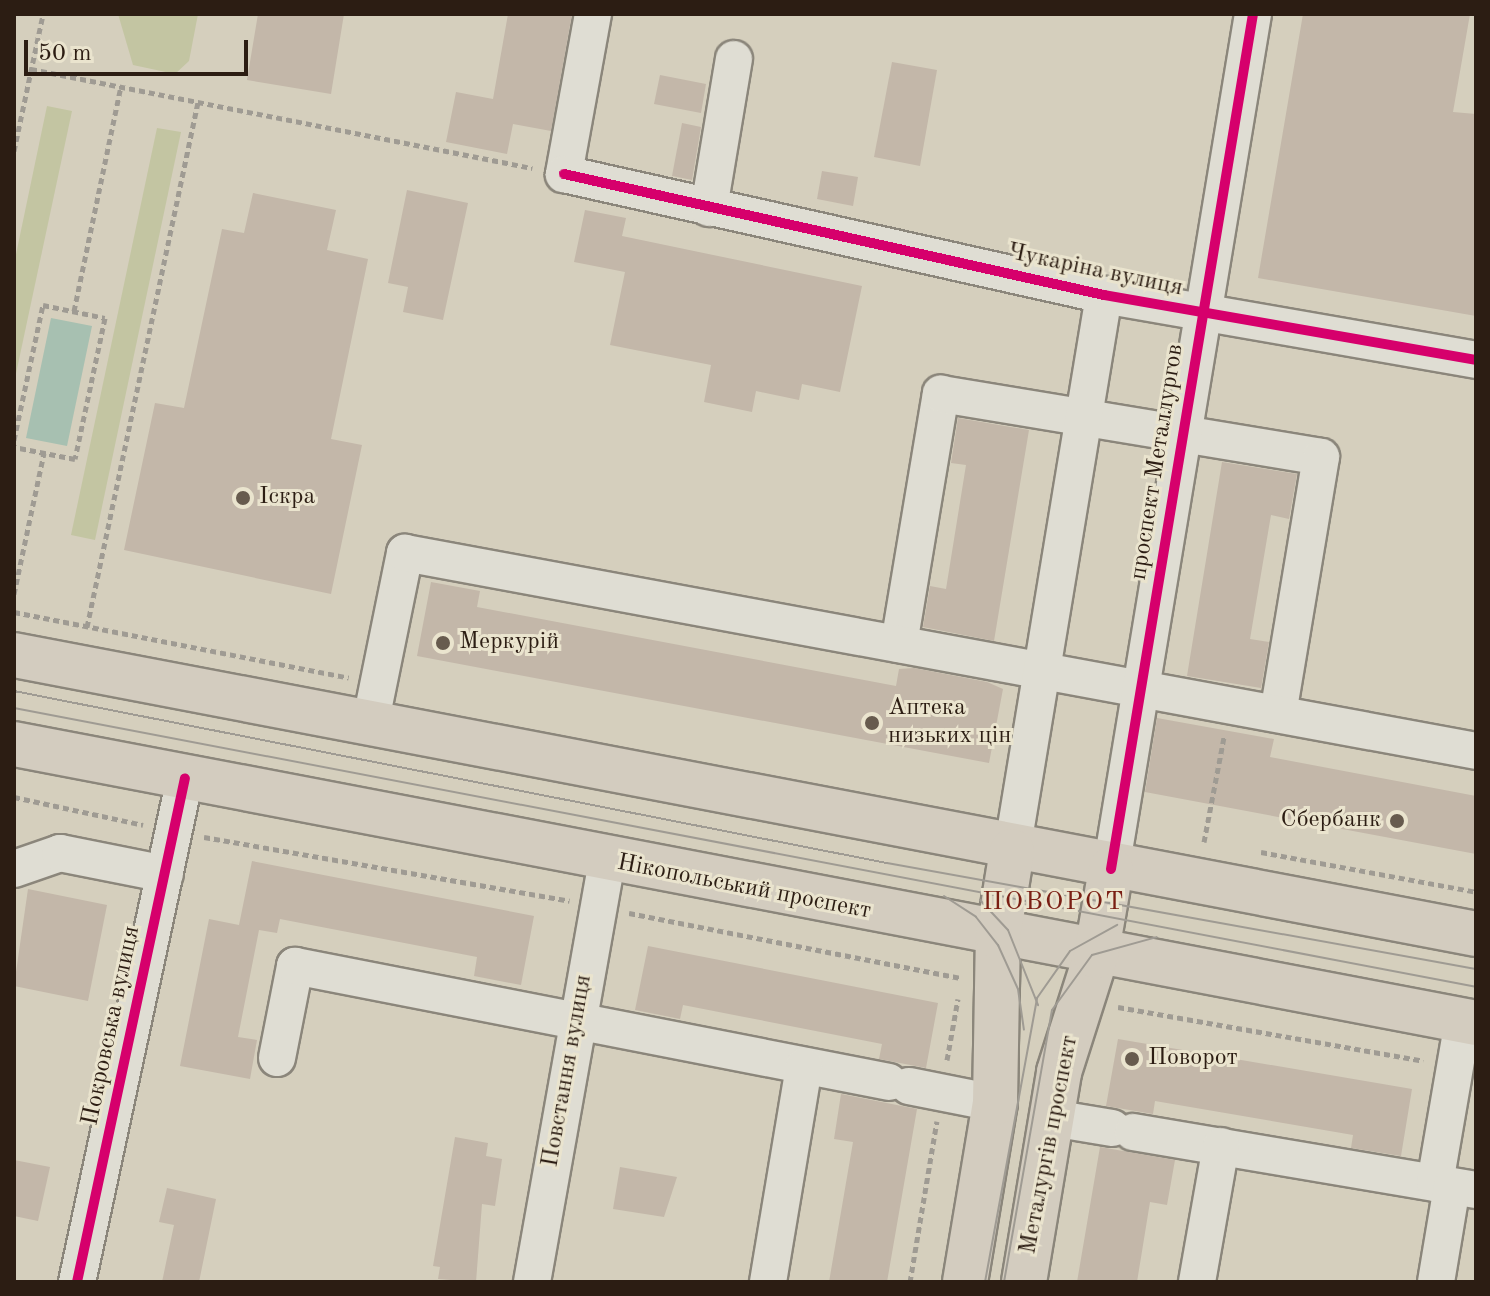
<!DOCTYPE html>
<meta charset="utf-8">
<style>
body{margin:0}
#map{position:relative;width:1490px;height:1296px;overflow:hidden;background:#d5cfbd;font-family:"Old Standard TT",serif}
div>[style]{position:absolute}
.green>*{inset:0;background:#c3c5a2}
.water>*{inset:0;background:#a7c0b1}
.building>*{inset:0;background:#c3b7a9}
.path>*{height:5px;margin-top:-2.5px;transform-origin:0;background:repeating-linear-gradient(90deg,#9f9b93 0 6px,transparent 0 10px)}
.roads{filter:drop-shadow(2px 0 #8b867b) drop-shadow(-2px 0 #8b867b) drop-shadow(0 2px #8b867b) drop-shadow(0 -2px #8b867b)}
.minor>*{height:36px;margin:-18px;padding:0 18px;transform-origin:18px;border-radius:18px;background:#dfddd3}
.major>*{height:44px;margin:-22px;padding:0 22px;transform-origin:22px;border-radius:22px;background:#d3ccbf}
.tram>*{height:2px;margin:-1px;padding:0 1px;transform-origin:1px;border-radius:1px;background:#9f9b93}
.cycleway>*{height:10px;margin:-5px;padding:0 5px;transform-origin:5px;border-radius:5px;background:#d6006c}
.dots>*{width:22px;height:22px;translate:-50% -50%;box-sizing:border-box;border:4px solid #eae4ce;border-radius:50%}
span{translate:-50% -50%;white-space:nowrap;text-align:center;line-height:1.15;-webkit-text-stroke:6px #eae4ce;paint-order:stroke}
.street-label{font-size:24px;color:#2c1d13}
.poi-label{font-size:24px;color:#2c1d13}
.left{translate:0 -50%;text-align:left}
.right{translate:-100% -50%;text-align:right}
.neighbourhood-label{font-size:26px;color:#7a1f14;letter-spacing:2px}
.frame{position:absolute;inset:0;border:16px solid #2c1d13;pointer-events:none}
.scale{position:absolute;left:24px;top:40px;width:224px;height:36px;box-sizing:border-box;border:4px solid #2c1d13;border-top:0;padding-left:10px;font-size:24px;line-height:28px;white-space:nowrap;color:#2c1d13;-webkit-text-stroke:6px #eae4ce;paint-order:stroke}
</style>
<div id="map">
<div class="green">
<i style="clip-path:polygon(118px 14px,198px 14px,189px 61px,175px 74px,133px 65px)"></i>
<i style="clip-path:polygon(47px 106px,72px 111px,14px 383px,14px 264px)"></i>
<i style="clip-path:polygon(157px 128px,181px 132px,95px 540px,71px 535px)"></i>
</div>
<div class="water">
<i style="clip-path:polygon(51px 318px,92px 326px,67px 446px,26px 438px)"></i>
</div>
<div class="building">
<i style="clip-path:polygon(258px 14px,344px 14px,331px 94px,247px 80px)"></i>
<i style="clip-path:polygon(508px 14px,572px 14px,551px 131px,513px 124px,507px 154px,446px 142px,456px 92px,493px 99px)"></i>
<i style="clip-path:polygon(1303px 14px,1470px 14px,1453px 112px,1476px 114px,1476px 316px,1258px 278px)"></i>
<i style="clip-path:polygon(892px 62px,937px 70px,920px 166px,874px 157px)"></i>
<i style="clip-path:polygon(660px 75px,706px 84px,701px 113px,654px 104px)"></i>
<i style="clip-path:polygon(682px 123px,701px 127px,692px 180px,672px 176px)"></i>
<i style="clip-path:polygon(822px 171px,858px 177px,853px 206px,817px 199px)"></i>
<i style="clip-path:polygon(407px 190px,468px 203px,443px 320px,403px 312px,408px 287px,388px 283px)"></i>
<i style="clip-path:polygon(253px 193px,336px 210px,327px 250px,368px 259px,331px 439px,362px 445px,331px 594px,124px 550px,155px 403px,184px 408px,222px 229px,244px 233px)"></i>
<i style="clip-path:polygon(585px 210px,626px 218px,622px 236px,862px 286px,840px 392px,802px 384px,799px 400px,756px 391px,752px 412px,704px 402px,711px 365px,610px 345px,625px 272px,574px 262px)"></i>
<i style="clip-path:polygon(958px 418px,1029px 430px,994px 641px,923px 627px,930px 586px,946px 589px,966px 465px,951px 463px)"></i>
<i style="clip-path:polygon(1222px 462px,1297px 474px,1289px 519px,1271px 515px,1250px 639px,1269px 642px,1261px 688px,1187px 676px)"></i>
<i style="clip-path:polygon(431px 582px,480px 591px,477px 607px,896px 686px,899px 669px,914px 668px,987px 682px,1003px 689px,989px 763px,417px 656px)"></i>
<i style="clip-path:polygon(1157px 718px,1274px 739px,1270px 757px,1476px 796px,1476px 854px,1145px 792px)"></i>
<i style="clip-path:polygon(252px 861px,534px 916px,521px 985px,474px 976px,477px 957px,280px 919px,277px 933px,259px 930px,238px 1037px,257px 1040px,250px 1079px,180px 1066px,209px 919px,239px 925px)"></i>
<i style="clip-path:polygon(28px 889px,107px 905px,88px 1001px,14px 986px)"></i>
<i style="clip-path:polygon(648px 946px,938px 1003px,926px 1068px,879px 1059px,882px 1044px,683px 1005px,680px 1019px,635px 1010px)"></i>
<i style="clip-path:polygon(1118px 1039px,1412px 1089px,1401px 1156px,1351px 1148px,1353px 1135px,1155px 1101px,1153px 1114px,1106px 1106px)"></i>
<i style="clip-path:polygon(841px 1094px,917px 1109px,887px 1282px,829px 1282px,853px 1142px,834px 1139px)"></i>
<i style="clip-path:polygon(455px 1137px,488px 1143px,486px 1156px,502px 1159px,495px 1206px,482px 1204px,476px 1282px,438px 1279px,440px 1267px,433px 1266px)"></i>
<i style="clip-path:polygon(1100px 1147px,1175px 1160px,1167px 1205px,1150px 1202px,1137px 1282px,1077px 1282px)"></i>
<i style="clip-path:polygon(14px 1160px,50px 1167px,38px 1221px,14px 1216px)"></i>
<i style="clip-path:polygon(620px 1167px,677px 1177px,664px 1217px,613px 1209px)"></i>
<i style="clip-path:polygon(167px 1188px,216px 1199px,199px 1282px,162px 1282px,174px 1225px,159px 1222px)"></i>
</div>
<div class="path">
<i style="left:31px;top:69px;width:511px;rotate:11.18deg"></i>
<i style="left:14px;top:151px;width:140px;rotate:-78deg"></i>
<i style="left:74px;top:311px;width:229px;rotate:-78.2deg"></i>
<i style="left:14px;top:440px;width:138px;rotate:-77.9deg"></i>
<i style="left:43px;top:305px;width:63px;rotate:11.8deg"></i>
<i style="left:105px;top:318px;width:144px;rotate:102deg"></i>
<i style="left:75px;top:459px;width:62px;rotate:-168.9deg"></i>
<i style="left:14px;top:594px;width:144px;rotate:-78deg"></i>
<i style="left:14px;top:612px;width:341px;rotate:11.1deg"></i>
<i style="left:87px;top:627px;width:537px;rotate:-78.06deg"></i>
<i style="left:14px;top:797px;width:132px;rotate:12.2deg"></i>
<i style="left:204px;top:837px;width:371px;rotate:9.9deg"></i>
<i style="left:1204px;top:842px;width:107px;rotate:-79.2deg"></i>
<i style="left:1261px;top:852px;width:219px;rotate:10.5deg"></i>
<i style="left:629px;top:913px;width:338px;rotate:11.1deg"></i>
<i style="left:1118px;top:1007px;width:310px;rotate:10deg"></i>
<i style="left:947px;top:1060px;width:62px;rotate:-79.8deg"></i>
<i style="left:910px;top:1282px;width:163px;rotate:-80.5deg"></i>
</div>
<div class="roads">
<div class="minor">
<i style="left:593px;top:14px;width:163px;rotate:100.3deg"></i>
<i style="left:564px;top:174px;width:553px;rotate:12.63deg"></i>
<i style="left:1104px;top:295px;width:378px;rotate:9.9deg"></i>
<i style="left:709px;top:208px;width:151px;rotate:-80.5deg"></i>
<i style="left:899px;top:644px;width:254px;rotate:-80.5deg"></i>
<i style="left:941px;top:394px;width:385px;rotate:9.4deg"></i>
<i style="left:1321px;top:457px;width:260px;rotate:99.5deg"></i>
<i style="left:370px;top:725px;width:176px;rotate:-78.5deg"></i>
<i style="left:405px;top:553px;width:1089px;rotate:10.47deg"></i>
<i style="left:1012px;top:851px;width:564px;rotate:-80.6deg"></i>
<i style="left:14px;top:869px;width:49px;rotate:-19.2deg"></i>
<i style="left:60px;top:853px;width:107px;rotate:11.3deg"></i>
<i style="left:1111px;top:869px;width:867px;rotate:-80.57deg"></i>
<i style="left:277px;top:1058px;width:94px;rotate:-78.9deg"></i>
<i style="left:295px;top:966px;width:605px;rotate:11.05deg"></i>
<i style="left:909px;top:1086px;width:88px;rotate:11.2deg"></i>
<i style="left:1052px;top:1118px;width:61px;rotate:9.5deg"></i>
<i style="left:1133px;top:1132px;width:348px;rotate:9.6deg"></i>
<i style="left:1435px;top:1183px;width:164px;rotate:-80.2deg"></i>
<i style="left:77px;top:1282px;width:515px;rotate:-77.91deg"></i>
<i style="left:532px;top:1282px;width:428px;rotate:-79.9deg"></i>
<i style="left:768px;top:1282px;width:219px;rotate:-80.5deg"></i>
<i style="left:1197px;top:1282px;width:138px;rotate:-80deg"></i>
<i style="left:1436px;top:1282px;width:97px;rotate:-80.5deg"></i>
</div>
<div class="major">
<i style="left:14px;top:655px;width:1488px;rotate:10.8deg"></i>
<i style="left:14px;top:744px;width:1488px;rotate:10.8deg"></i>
<i style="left:965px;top:1282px;width:181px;rotate:-80.5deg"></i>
<i style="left:995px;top:1103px;width:166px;rotate:-89deg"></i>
<i style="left:998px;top:937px;width:87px;rotate:-80.8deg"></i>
<i style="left:1024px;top:1282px;width:213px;rotate:-80.5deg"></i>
<i style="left:1059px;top:1072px;width:122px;rotate:-72.3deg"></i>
<i style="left:1096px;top:956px;width:88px;rotate:-80.2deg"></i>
</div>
</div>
<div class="tram">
<i style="left:14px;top:691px;width:890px;rotate:11.15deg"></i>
<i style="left:887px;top:863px;width:598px;rotate:10.2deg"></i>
<i style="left:14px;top:708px;width:1488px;rotate:10.8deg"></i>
<i style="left:944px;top:896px;width:38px;rotate:33deg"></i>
<i style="left:976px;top:917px;width:36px;rotate:52deg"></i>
<i style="left:998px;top:945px;width:48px;rotate:65.6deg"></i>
<i style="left:1018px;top:989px;width:41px;rotate:81.7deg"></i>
<i style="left:980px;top:900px;width:41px;rotate:47deg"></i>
<i style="left:1008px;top:930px;width:81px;rotate:68.2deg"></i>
<i style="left:985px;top:1282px;width:289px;rotate:-79.6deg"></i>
<i style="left:1037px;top:998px;width:57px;rotate:-54.9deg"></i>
<i style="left:1070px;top:951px;width:54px;rotate:-29deg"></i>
<i style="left:1004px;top:1282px;width:276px;rotate:-80deg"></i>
<i style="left:1052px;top:1010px;width:68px;rotate:-54deg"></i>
<i style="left:1092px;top:955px;width:67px;rotate:-15.5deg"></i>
</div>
<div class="cycleway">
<i style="left:564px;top:174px;width:553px;rotate:12.63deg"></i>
<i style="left:1104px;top:295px;width:378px;rotate:9.9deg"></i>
<i style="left:1111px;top:869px;width:867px;rotate:-80.57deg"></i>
<i style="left:77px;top:1282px;width:515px;rotate:-77.91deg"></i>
</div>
<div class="dots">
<i style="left:243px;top:498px;background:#675b4e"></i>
<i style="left:443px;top:643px;background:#675b4e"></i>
<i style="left:872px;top:723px;background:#675b4e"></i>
<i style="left:1397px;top:821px;background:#675b4e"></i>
<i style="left:1132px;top:1059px;background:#675b4e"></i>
</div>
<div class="street-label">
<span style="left:1095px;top:271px;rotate:12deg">Чукаріна вулиця</span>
<span style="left:1158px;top:462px;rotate:-81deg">проспект Металлургов</span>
<span style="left:744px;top:888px;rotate:11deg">Нікопольський проспект</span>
<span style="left:112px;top:1026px;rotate:-78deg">Покровська вулиця</span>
<span style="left:568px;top:1071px;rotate:-80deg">Повстання вулиця</span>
<span style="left:1050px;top:1145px;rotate:-79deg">Металургів проспект</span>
</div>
<div class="poi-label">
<span class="left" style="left:259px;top:498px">Іскра</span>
<span class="left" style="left:459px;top:643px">Меркурій</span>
<span class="left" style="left:888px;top:723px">Аптека<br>низьких цін</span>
<span class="right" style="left:1381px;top:821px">Сбербанк</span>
<span class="left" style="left:1148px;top:1059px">Поворот</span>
</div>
<div class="neighbourhood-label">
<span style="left:1054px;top:903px">ПОВОРОТ</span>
</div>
<div class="frame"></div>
<div class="scale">50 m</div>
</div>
